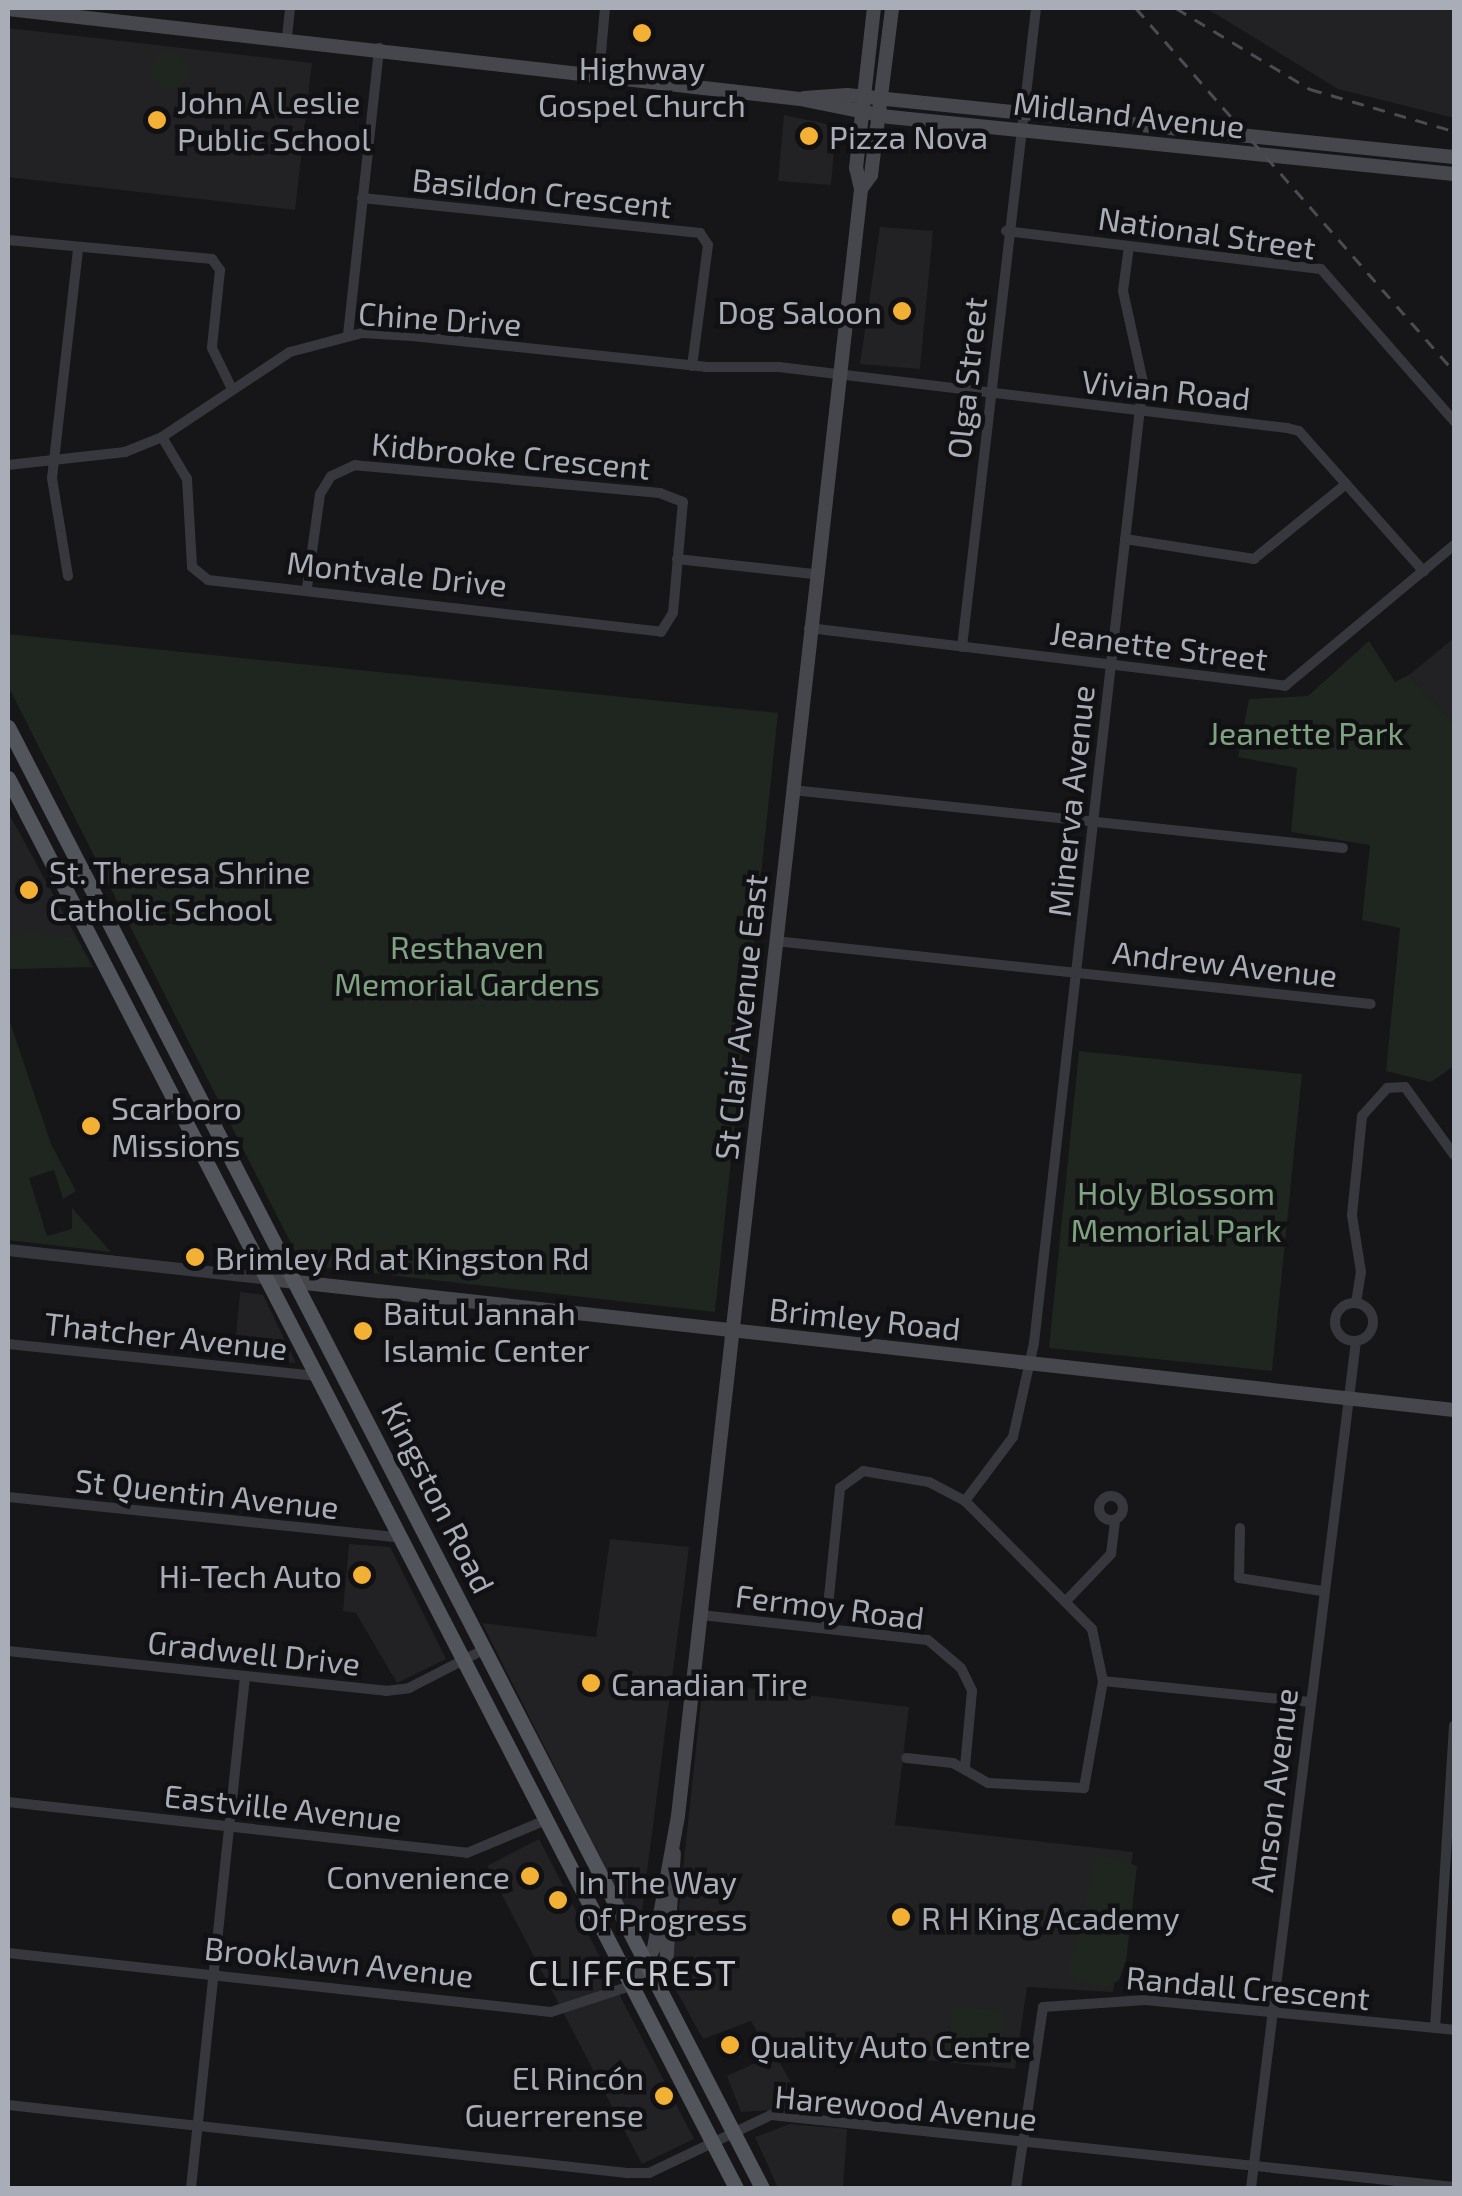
<!DOCTYPE html>
<meta charset="utf-8">
<style>
body{margin:0}
#map{position:relative;width:1462px;height:2196px;overflow:hidden;background:#161618;font-family:"Exo 2",sans-serif}
div>[style]{position:absolute}
.built>*{inset:0;background:#222225}
.green>*{inset:0;background:#1e261f}
.round{border-radius:50%}
.minor>*{height:10px;margin:-5px;padding:0 5px;transform-origin:5px;border-radius:5px;background:#37383d}
.minor>.ring{margin:-5px;padding:0;box-sizing:content-box;background:none;border:10px solid #37383d;border-radius:50%}
.tertiary>*{height:12px;margin:-6px;padding:0 6px;transform-origin:6px;border-radius:6px;background:#37383d}
.secondary>*{height:14px;margin:-7px;padding:0 7px;transform-origin:7px;border-radius:7px;background:#45474d}
.primary>*{height:15px;margin:-7.5px;padding:0 7.5px;transform-origin:7.5px;border-radius:7.5px;background:#53555c}
.rail>*{height:2.5px;margin-top:-1.25px;transform-origin:0;background:repeating-linear-gradient(90deg,#4a4c52 0 12px,transparent 0 22px)}
.dots>*{width:28px;height:28px;translate:-50% -50%;box-sizing:border-box;border:5px solid #111113;border-radius:50%}
span{translate:-50% -50%;white-space:nowrap;text-align:center;line-height:1.15;-webkit-text-stroke:9px #111113;paint-order:stroke}
.poi-label{font-size:32px;color:#a8adb8}
.left{translate:0 -50%;text-align:left}
.right{translate:-100% -50%;text-align:right}
.street-label{font-size:32px;color:#a8adb8}
.park-label{font-size:32px;color:#7fa381}
.neighbourhood-label{font-size:35px;color:#c9ccd4;letter-spacing:2.5px}
.frame{position:absolute;inset:0;border:10px solid #a8adb8;pointer-events:none}
</style>
<div id="map">
<div class="built">
<i style="clip-path:polygon(1206px 8px,1454px 8px,1454px 118px,1338px 89px)"></i>
<i style="clip-path:polygon(8px 28px,312px 63px,295px 210px,8px 177px)"></i>
<i style="clip-path:polygon(784px 115px,836px 126px,831px 185px,778px 181px)"></i>
<i style="clip-path:polygon(880px 227px,933px 231px,920px 369px,860px 364px)"></i>
<i style="clip-path:polygon(1454px 638px,1454px 724px,1409px 675px)"></i>
<i style="clip-path:polygon(8px 812px,93px 967px,8px 969px)"></i>
<i style="clip-path:polygon(240px 1292px,263px 1295px,296px 1363px,234px 1358px)"></i>
<i style="clip-path:polygon(610px 1539px,689px 1547px,639px 1934px,482px 1623px,596px 1637px)"></i>
<i style="clip-path:polygon(349px 1544px,390px 1547px,446px 1659px,397px 1683px,356px 1613px,343px 1611px)"></i>
<i style="clip-path:polygon(703px 1683px,909px 1707px,895px 1825px,1133px 1852px,1113px 1992px,1027px 1987px,1015px 2069px,764px 2044px,751px 2021px,703px 2039px,671px 1981px)"></i>
<i style="clip-path:polygon(539px 1839px,694px 2139px,642px 2164px,487px 1866px)"></i>
<i style="clip-path:polygon(775px 2054px,805px 2108px,741px 2112px,727px 2076px)"></i>
<i style="clip-path:polygon(790px 2124px,847px 2129px,843px 2188px,778px 2188px,755px 2137px)"></i>
</div>
<div class="green">
<i class="round" style="left:151px;top:53px;width:36px;height:36px"></i>
<i style="clip-path:polygon(8px 634px,778px 713px,715px 1312px,302px 1265px,8px 686px)"></i>
<i style="clip-path:polygon(1369px 641px,1395px 682px,1409px 675px,1454px 724px,1454px 1066px,1431px 1082px,1386px 1071px,1400px 928px,1362px 920px,1370px 845px,1291px 832px,1297px 768px,1238px 757px,1249px 699px,1308px 696px)"></i>
<i style="clip-path:polygon(33px 934px,75px 937px,90px 967px,8px 969px,8px 936px)"></i>
<i style="clip-path:polygon(8px 986px,9px 1019px,51px 1144px,76px 1191px,63px 1199px,54px 1170px,29px 1178px,47px 1236px,72px 1229px,72px 1208px,111px 1252px,8px 1240px)"></i>
<i style="clip-path:polygon(1079px 1051px,1302px 1074px,1272px 1371px,1049px 1348px)"></i>
<i style="clip-path:polygon(1098px 1854px,1137px 1866px,1126px 1961px,1119px 1980px,1104px 1989px,1067px 1976px)"></i>
<i style="clip-path:polygon(953px 2006px,1004px 2011px,999px 2057px,948px 2052px)"></i>
</div>
<div class="minor">
<i style="left:287px;top:37px;width:29px;rotate:-84deg"></i>
<i style="left:599px;top:75px;width:67px;rotate:-84.9deg"></i>
<i style="left:362px;top:198px;width:340px;rotate:5.9deg"></i>
<i style="left:700px;top:233px;width:14px;rotate:56deg"></i>
<i style="left:708px;top:245px;width:122px;rotate:97.5deg"></i>
<i style="left:1006px;top:231px;width:317px;rotate:6.9deg"></i>
<i style="left:1321px;top:269px;width:202px;rotate:48.8deg"></i>
<i style="left:8px;top:240px;width:205px;rotate:5.3deg"></i>
<i style="left:212px;top:259px;width:14px;rotate:54deg"></i>
<i style="left:220px;top:270px;width:78px;rotate:95.9deg"></i>
<i style="left:212px;top:348px;width:46px;rotate:64deg"></i>
<i style="left:348px;top:335px;width:289px;rotate:-83.8deg"></i>
<i style="left:162px;top:437px;width:49px;rotate:59.2deg"></i>
<i style="left:187px;top:479px;width:88px;rotate:86.7deg"></i>
<i style="left:192px;top:567px;width:21px;rotate:39deg"></i>
<i style="left:208px;top:580px;width:456px;rotate:6.5deg"></i>
<i style="left:661px;top:632px;width:22px;rotate:-58deg"></i>
<i style="left:673px;top:613px;width:111px;rotate:-84.9deg"></i>
<i style="left:683px;top:502px;width:25px;rotate:-159deg"></i>
<i style="left:660px;top:493px;width:306px;rotate:-174.8deg"></i>
<i style="left:355px;top:465px;width:26px;rotate:155deg"></i>
<i style="left:331px;top:476px;width:21px;rotate:121deg"></i>
<i style="left:320px;top:494px;width:95px;rotate:97.9deg"></i>
<i style="left:8px;top:465px;width:118px;rotate:-6.3deg"></i>
<i style="left:125px;top:452px;width:40px;rotate:-22deg"></i>
<i style="left:162px;top:437px;width:154px;rotate:-33.6deg"></i>
<i style="left:290px;top:352px;width:74px;rotate:-14.8deg"></i>
<i style="left:362px;top:333px;width:50px;rotate:3.4deg"></i>
<i style="left:412px;top:336px;width:295px;rotate:6deg"></i>
<i style="left:705px;top:367px;width:74px"></i>
<i style="left:779px;top:367px;width:512px;rotate:6.85deg"></i>
<i style="left:1287px;top:428px;width:12px;rotate:14deg"></i>
<i style="left:1299px;top:431px;width:188px;rotate:48.4deg"></i>
<i style="left:1125px;top:539px;width:131px;rotate:8.8deg"></i>
<i style="left:1254px;top:559px;width:119px;rotate:-39.2deg"></i>
<i style="left:677px;top:559px;width:137px;rotate:6.3deg"></i>
<i style="left:68px;top:576px;width:99px;rotate:-99.3deg"></i>
<i style="left:52px;top:478px;width:230px;rotate:-83.5deg"></i>
<i style="left:809px;top:628px;width:480px;rotate:6.9deg"></i>
<i style="left:1285px;top:686px;width:220px;rotate:-39.8deg"></i>
<i style="left:962px;top:647px;width:643px;rotate:-83.39deg"></i>
<i style="left:792px;top:790px;width:554px;rotate:6.01deg"></i>
<i style="left:775px;top:941px;width:599px;rotate:6.03deg"></i>
<i style="left:1356px;top:1303px;width:31px;rotate:-81deg"></i>
<i style="left:1361px;top:1272px;width:58px;rotate:-99deg"></i>
<i style="left:1352px;top:1215px;width:100px;rotate:-84.2deg"></i>
<i style="left:1362px;top:1116px;width:38px;rotate:-48deg"></i>
<i style="left:1387px;top:1088px;width:18px;rotate:-3deg"></i>
<i style="left:1405px;top:1087px;width:84px;rotate:54.2deg"></i>
<i class="ring" style="left:1335px;top:1303px;width:28px;height:28px"></i>
<i style="left:8px;top:1344px;width:313px;rotate:5.9deg"></i>
<i class="ring" style="left:1099px;top:1496px;width:14px;height:14px"></i>
<i style="left:8px;top:1497px;width:396px;rotate:5.9deg"></i>
<i style="left:965px;top:1501px;width:80px;rotate:-53.1deg"></i>
<i style="left:1013px;top:1437px;width:96px;rotate:-77.4deg"></i>
<i style="left:1034px;top:1343px;width:967px;rotate:-83.53deg"></i>
<i style="left:1143px;top:382px;width:93px;rotate:-102.4deg"></i>
<i style="left:1123px;top:291px;width:45px;rotate:-82.4deg"></i>
<i style="left:1240px;top:1528px;width:50px;rotate:91.1deg"></i>
<i style="left:1239px;top:1578px;width:84px;rotate:8.9deg"></i>
<i style="left:1067px;top:1600px;width:64px;rotate:-46.3deg"></i>
<i style="left:1111px;top:1554px;width:32px;rotate:-83deg"></i>
<i style="left:701px;top:1615px;width:228px;rotate:6.3deg"></i>
<i style="left:928px;top:1640px;width:43px;rotate:40.3deg"></i>
<i style="left:961px;top:1668px;width:25px;rotate:64deg"></i>
<i style="left:972px;top:1691px;width:76px;rotate:95.3deg"></i>
<i style="left:826px;top:1626px;width:139px;rotate:-84.2deg"></i>
<i style="left:840px;top:1488px;width:29px;rotate:-36deg"></i>
<i style="left:863px;top:1471px;width:67px;rotate:9.5deg"></i>
<i style="left:929px;top:1482px;width:41px;rotate:27.8deg"></i>
<i style="left:965px;top:1501px;width:180px;rotate:45.2deg"></i>
<i style="left:1092px;top:1629px;width:53px;rotate:78.1deg"></i>
<i style="left:1103px;top:1681px;width:109px;rotate:100.1deg"></i>
<i style="left:1084px;top:1788px;width:96px;rotate:-177deg"></i>
<i style="left:988px;top:1783px;width:40px;rotate:-150.3deg"></i>
<i style="left:953px;top:1763px;width:47px;rotate:-173.9deg"></i>
<i style="left:8px;top:1651px;width:380px;rotate:6deg"></i>
<i style="left:386px;top:1691px;width:23px;rotate:-7deg"></i>
<i style="left:409px;top:1688px;width:85px;rotate:-27.2deg"></i>
<i style="left:1103px;top:1681px;width:206px;rotate:5.8deg"></i>
<i style="left:8px;top:1802px;width:462px;rotate:6.3deg"></i>
<i style="left:467px;top:1853px;width:86px;rotate:-22.7deg"></i>
<i style="left:8px;top:1953px;width:546px;rotate:6.2deg"></i>
<i style="left:551px;top:2012px;width:86px;rotate:-18.2deg"></i>
<i style="left:1435px;top:2028px;width:303px;rotate:-86.4deg"></i>
<i style="left:8px;top:2105px;width:623px;rotate:6.27deg"></i>
<i style="left:627px;top:2173px;width:22px"></i>
<i style="left:649px;top:2173px;width:135px;rotate:-25.4deg"></i>
<i style="left:771px;top:2115px;width:687px;rotate:6.02deg"></i>
<i style="left:191px;top:2188px;width:514px;rotate:-83.97deg"></i>
<i style="left:1016px;top:2188px;width:183px;rotate:-81.5deg"></i>
<i style="left:1043px;top:2007px;width:102px;rotate:-3.9deg"></i>
<i style="left:1145px;top:2000px;width:310px;rotate:5.5deg"></i>
<i style="left:1251px;top:2188px;width:853px;rotate:-82.93deg"></i>
</div>
<div class="tertiary">
<i style="left:8px;top:1250px;width:263px;rotate:6.3deg"></i>
</div>
<div class="secondary">
<i style="left:8px;top:9px;width:797px;rotate:6.48deg"></i>
<i style="left:800px;top:99px;width:92px;rotate:11.3deg"></i>
<i style="left:890px;top:117px;width:567px;rotate:5.77deg"></i>
<i style="left:804px;top:98px;width:43px;rotate:-4deg"></i>
<i style="left:847px;top:95px;width:610px;rotate:5.83deg"></i>
<i style="left:861px;top:189px;width:17px;rotate:-54deg"></i>
<i style="left:871px;top:175px;width:168px;rotate:-82.8deg"></i>
<i style="left:269px;top:1279px;width:1192px;rotate:6.31deg"></i>
<i style="left:648px;top:1981px;width:23px;rotate:-38deg"></i>
<i style="left:666px;top:1967px;width:114px;rotate:-86deg"></i>
<i style="left:633px;top:1985px;width:43px;rotate:-60.4deg"></i>
<i style="left:654px;top:1948px;width:134px;rotate:-79.7deg"></i>
<i style="left:678px;top:1816px;width:1637px;rotate:-83.58deg"></i>
<i style="left:861px;top:189px;width:22px;rotate:-103deg"></i>
<i style="left:856px;top:168px;width:161px;rotate:-83.6deg"></i>
</div>
<div class="primary">
<i style="left:8px;top:727px;width:1644px;rotate:62.7deg"></i>
<i style="left:8px;top:778px;width:1587px;rotate:62.69deg"></i>
</div>
<div class="rail">
<i style="left:1136px;top:8px;width:483px;rotate:48.8deg"></i>
<i style="left:1176px;top:8px;width:157px;rotate:31.2deg"></i>
<i style="left:1310px;top:89px;width:150px;rotate:16.3deg"></i>
</div>
<div class="dots">
<i style="left:642px;top:33px;background:#f2b134"></i>
<i style="left:157px;top:120px;background:#f2b134"></i>
<i style="left:809px;top:136px;background:#f2b134"></i>
<i style="left:902px;top:311px;background:#f2b134"></i>
<i style="left:29px;top:890px;background:#f2b134"></i>
<i style="left:91px;top:1126px;background:#f2b134"></i>
<i style="left:195px;top:1257px;background:#f2b134"></i>
<i style="left:363px;top:1331px;background:#f2b134"></i>
<i style="left:362px;top:1575px;background:#f2b134"></i>
<i style="left:591px;top:1683px;background:#f2b134"></i>
<i style="left:530px;top:1876px;background:#f2b134"></i>
<i style="left:558px;top:1900px;background:#f2b134"></i>
<i style="left:901px;top:1917px;background:#f2b134"></i>
<i style="left:730px;top:2045px;background:#f2b134"></i>
<i style="left:664px;top:2096px;background:#f2b134"></i>
</div>
<div class="poi-label">
<span style="left:642px;top:86px">Highway<br>Gospel Church</span>
<span class="left" style="left:177px;top:120px">John A Leslie<br>Public School</span>
<span class="left" style="left:829px;top:136px">Pizza Nova</span>
<span class="right" style="left:882px;top:311px">Dog Saloon</span>
<span class="left" style="left:49px;top:890px">St. Theresa Shrine<br>Catholic School</span>
<span class="left" style="left:111px;top:1126px">Scarboro<br>Missions</span>
<span class="left" style="left:215px;top:1257px">Brimley Rd at Kingston Rd</span>
<span class="left" style="left:383px;top:1331px">Baitul Jannah<br>Islamic Center</span>
<span class="right" style="left:342px;top:1575px">Hi-Tech Auto</span>
<span class="left" style="left:611px;top:1683px">Canadian Tire</span>
<span class="right" style="left:510px;top:1876px">Convenience</span>
<span class="left" style="left:578px;top:1900px">In The Way<br>Of Progress</span>
<span class="left" style="left:921px;top:1917px">R H King Academy</span>
<span class="left" style="left:750px;top:2045px">Quality Auto Centre</span>
<span class="right" style="left:644px;top:2096px">El Rincón<br>Guerrerense</span>
</div>
<div class="street-label">
<span style="left:1129px;top:114px;rotate:6deg">Midland Avenue</span>
<span style="left:542px;top:192px;rotate:6deg">Basildon Crescent</span>
<span style="left:1207px;top:232px;rotate:8deg">National Street</span>
<span style="left:440px;top:318px;rotate:4deg">Chine Drive</span>
<span style="left:966px;top:378px;rotate:-84deg">Olga Street</span>
<span style="left:1166px;top:389px;rotate:6deg">Vivian Road</span>
<span style="left:511px;top:455px;rotate:5deg">Kidbrooke Crescent</span>
<span style="left:397px;top:573px;rotate:6deg">Montvale Drive</span>
<span style="left:1159px;top:645px;rotate:7deg">Jeanette Street</span>
<span style="left:1070px;top:801px;rotate:-84deg">Minerva Avenue</span>
<span style="left:1225px;top:963px;rotate:6deg">Andrew Avenue</span>
<span style="left:740px;top:1017px;rotate:-84deg">St Clair Avenue East</span>
<span style="left:865px;top:1318px;rotate:6deg">Brimley Road</span>
<span style="left:166px;top:1335px;rotate:6deg">Thatcher Avenue</span>
<span style="left:207px;top:1493px;rotate:6deg">St Quentin Avenue</span>
<span style="left:439px;top:1497px;rotate:63deg">Kingston Road</span>
<span style="left:830px;top:1606px;rotate:7deg">Fermoy Road</span>
<span style="left:254px;top:1652px;rotate:6deg">Gradwell Drive</span>
<span style="left:1273px;top:1790px;rotate:-83deg">Anson Avenue</span>
<span style="left:283px;top:1807px;rotate:6deg">Eastville Avenue</span>
<span style="left:339px;top:1961px;rotate:6deg">Brooklawn Avenue</span>
<span style="left:1248px;top:1987px;rotate:5deg">Randall Crescent</span>
<span style="left:906px;top:2107px;rotate:5deg">Harewood Avenue</span>
</div>
<div class="park-label">
<span style="left:1306px;top:732px">Jeanette Park</span>
<span style="left:467px;top:965px">Resthaven<br>Memorial Gardens</span>
<span style="left:1176px;top:1211px">Holy Blossom<br>Memorial Park</span>
</div>
<div class="neighbourhood-label">
<span style="left:633px;top:1972px">CLIFFCREST</span>
</div>
<div class="frame"></div>
</div>
